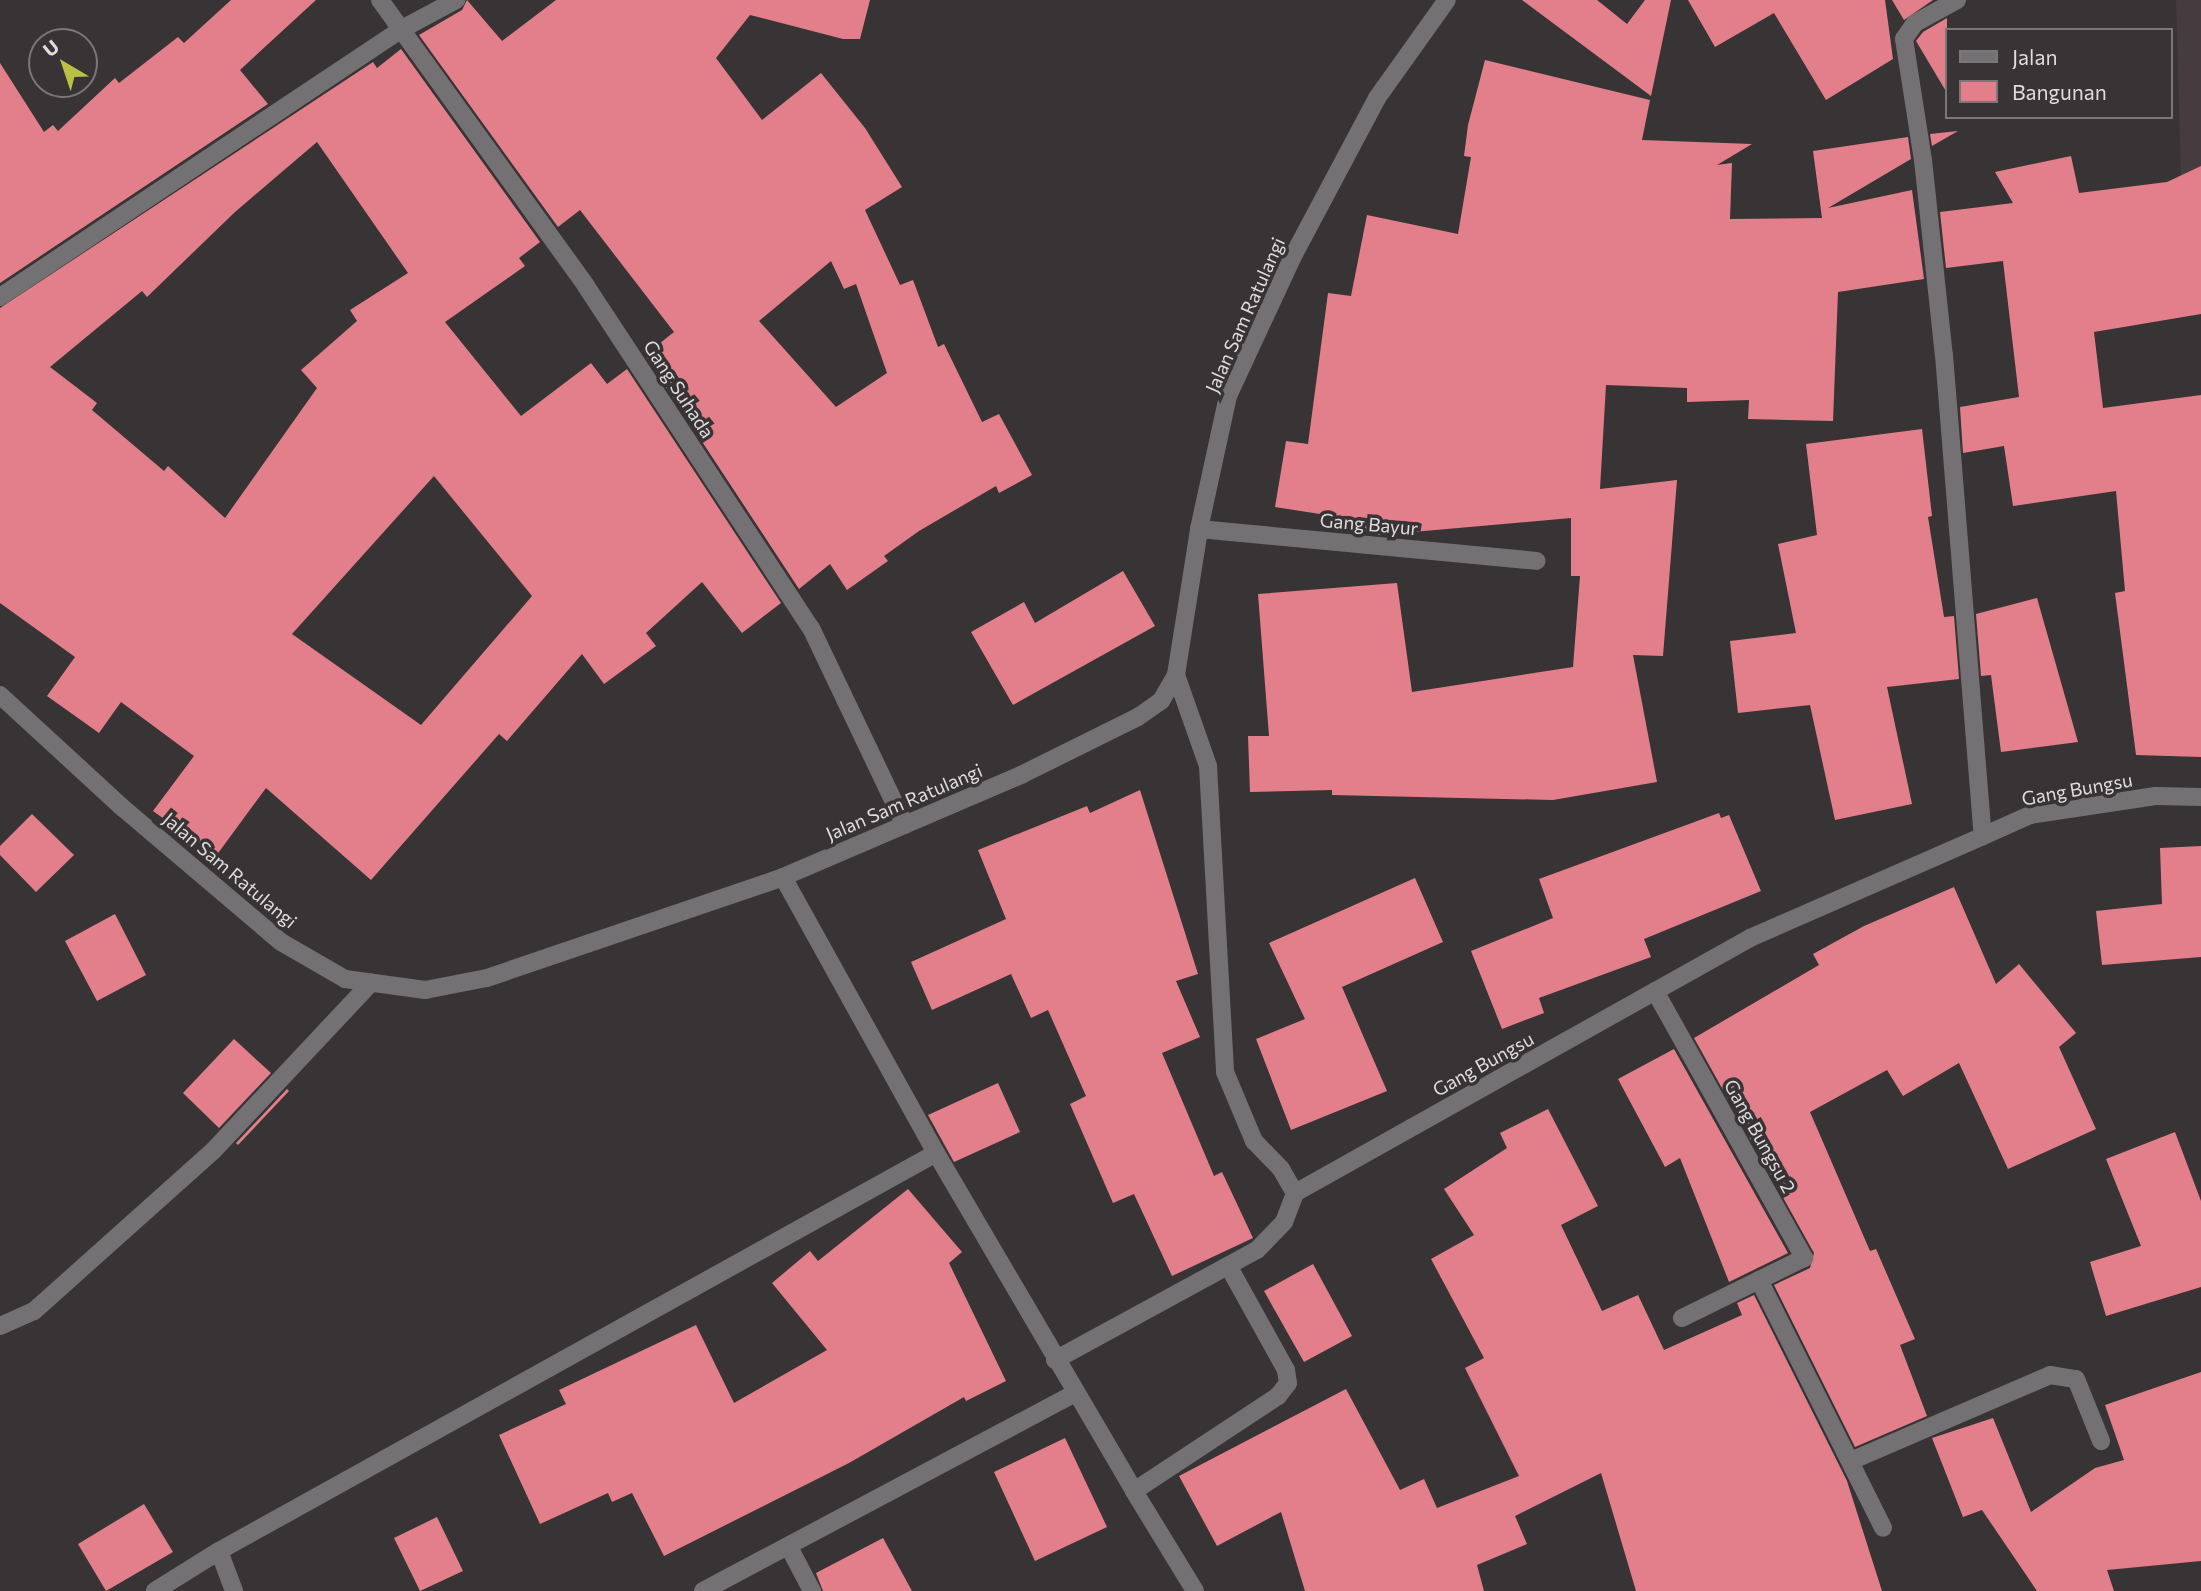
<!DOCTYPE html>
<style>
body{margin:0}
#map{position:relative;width:2201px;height:1591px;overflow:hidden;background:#383435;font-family:Commissioner,sans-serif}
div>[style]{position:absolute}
.built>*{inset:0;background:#463c40}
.building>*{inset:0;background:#e37f8a}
.minor>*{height:18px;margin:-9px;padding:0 9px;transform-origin:9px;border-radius:9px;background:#737173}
span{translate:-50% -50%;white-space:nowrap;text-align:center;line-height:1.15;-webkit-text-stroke:7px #383435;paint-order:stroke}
.street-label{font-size:19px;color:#dedcdd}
.legend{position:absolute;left:1945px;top:28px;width:228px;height:91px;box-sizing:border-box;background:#383435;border:2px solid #7a7778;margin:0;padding:9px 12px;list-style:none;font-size:21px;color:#dedcdd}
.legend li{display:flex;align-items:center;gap:14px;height:35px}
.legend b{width:35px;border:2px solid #7a7778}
.north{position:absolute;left:28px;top:28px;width:70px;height:70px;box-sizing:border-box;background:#383435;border:2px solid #7a7778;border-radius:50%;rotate:321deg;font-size:19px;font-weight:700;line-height:28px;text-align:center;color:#dedcdd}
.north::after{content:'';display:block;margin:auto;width:24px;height:32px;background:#bbc044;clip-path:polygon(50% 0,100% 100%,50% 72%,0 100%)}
</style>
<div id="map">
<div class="built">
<i style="clip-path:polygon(2176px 0,2201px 0,2201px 232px,2182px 209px)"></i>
</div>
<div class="building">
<i style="clip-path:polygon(231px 0,316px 0,240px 70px,268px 104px,0 283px,0 63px,44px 132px,53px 125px,58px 131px,115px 78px,119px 83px,178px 37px,184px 43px)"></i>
<i style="clip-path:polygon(evenodd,467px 0,502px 41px,556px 0,870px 0,860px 39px,843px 39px,750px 15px,716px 58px,762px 120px,821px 73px,865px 128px,902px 187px,865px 210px,900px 285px,913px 280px,938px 347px,944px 344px,982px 422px,999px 414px,1032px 475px,999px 493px,996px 486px,919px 531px,884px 556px,888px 561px,847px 590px,830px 564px,799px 589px,645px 355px,674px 332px,580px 210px,558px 227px,419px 35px,462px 10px,467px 0,831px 261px,844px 289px,856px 284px,887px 373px,836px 407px,759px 321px,831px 261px)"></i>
<i style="clip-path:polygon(1522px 0,1597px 0,1627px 24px,1645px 0,1671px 0,1651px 96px)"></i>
<i style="clip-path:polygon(1688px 0,1885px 0,1893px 59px,1826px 100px,1774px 13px,1715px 47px)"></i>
<i style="clip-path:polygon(1892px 0,1933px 0,1904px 20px)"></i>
<i style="clip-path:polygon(1947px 18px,1947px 93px,1916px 41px,1923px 32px)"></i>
<i style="clip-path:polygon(evenodd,401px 49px,540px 242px,519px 258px,525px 266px,445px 322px,521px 416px,591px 363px,607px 384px,627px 369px,781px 603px,742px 633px,702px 582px,646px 633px,656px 646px,604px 684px,582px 654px,507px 741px,499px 734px,371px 880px,266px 788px,216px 856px,153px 811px,194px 756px,121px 702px,99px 733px,47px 696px,75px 657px,0 603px,0 308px,373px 62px,377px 68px,401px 49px,317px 142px,408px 273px,350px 310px,357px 321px,301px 370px,317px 388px,225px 518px,168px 466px,164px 471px,92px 410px,97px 403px,50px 367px,142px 291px,147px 297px,235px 212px,317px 142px,401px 49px,434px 476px,532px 596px,421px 725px,292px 634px,434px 476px)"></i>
<i style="clip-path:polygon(1485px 60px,1650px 100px,1642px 140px,1752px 144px,1717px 165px,1732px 163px,1730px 219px,1822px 218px,1813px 151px,1908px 137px,1911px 159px,1828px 208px,1912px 190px,1924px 279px,1838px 292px,1833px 421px,1748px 419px,1749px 400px,1687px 402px,1687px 388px,1606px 385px,1600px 489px,1677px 480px,1663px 656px,1633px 655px,1657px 782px,1553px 800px,1332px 795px,1332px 790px,1250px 792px,1248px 736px,1269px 736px,1258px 594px,1397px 583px,1412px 692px,1573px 667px,1580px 576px,1571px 576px,1571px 518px,1379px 535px,1354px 532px,1352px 519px,1275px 507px,1286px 441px,1308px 444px,1328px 293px,1351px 296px,1367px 215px,1458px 234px,1471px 157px,1464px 156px,1468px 125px)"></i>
<i style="clip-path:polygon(1958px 131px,1932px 146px,1930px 134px)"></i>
<i style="clip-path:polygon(2071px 156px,2079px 193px,2167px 182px,2201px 166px,2201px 314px,2094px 332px,2103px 408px,2201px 395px,2201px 757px,2136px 755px,2115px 593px,2125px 591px,2116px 491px,2013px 506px,2004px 446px,1963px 453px,1960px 407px,2019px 397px,2003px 261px,1946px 268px,1940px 212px,2013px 203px,1995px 172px)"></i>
<i style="clip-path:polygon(1922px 429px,1932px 516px,1928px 517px,1944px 617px,1954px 616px,1959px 679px,1887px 687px,1912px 804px,1835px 820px,1810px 705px,1738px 713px,1730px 641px,1796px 633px,1778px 544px,1817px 535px,1806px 444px)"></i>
<i style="clip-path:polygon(1123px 571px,1155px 626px,1013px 705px,971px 632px,1024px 602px,1035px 623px)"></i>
<i style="clip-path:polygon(2037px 598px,2078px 742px,2001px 752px,1991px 675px,1981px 676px,1976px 614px)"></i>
<i style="clip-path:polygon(1140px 790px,1198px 974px,1176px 981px,1200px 1037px,1162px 1053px,1214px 1176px,1222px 1172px,1253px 1238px,1172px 1276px,1134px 1194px,1113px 1203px,1070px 1104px,1086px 1096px,1048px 1010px,1031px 1018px,1011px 974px,932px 1010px,911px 962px,1006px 919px,978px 850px,1087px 806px,1090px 813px)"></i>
<i style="clip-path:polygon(1719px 813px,1721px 818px,1729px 815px,1761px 891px,1644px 939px,1651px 957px,1539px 998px,1544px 1013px,1502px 1029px,1471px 951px,1553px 918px,1539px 879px)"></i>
<i style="clip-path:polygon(32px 814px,74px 855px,36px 892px,0 855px,0 846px)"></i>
<i style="clip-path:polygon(2201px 846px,2201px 957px,2102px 965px,2096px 911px,2162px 904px,2160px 848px)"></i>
<i style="clip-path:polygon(1415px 878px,1443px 942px,1342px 987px,1387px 1091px,1291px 1130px,1256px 1039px,1305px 1019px,1269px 943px)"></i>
<i style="clip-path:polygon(1954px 887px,1996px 984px,2019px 964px,2076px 1033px,2059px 1047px,2096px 1129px,2008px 1169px,1959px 1063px,1903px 1096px,1887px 1070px,1810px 1112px,1870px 1251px,1876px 1249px,1915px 1339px,1900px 1345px,1927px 1416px,1855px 1447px,1774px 1285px,1810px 1268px,1814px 1253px,1694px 1038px,1819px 965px,1813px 954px,1864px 926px)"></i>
<i style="clip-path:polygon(115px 914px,146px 975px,97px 1001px,65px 941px)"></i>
<i style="clip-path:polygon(234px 1039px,271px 1073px,219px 1128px,183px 1093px)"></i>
<i style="clip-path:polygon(1674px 1049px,1788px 1253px,1729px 1282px,1680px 1158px,1665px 1167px,1618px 1079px)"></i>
<i style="clip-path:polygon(998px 1083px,1020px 1132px,954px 1162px,928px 1115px)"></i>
<i style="clip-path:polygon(287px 1089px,289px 1091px,238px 1145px,236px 1143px)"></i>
<i style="clip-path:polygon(1548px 1109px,1598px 1206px,1561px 1225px,1602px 1311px,1638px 1295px,1664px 1350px,1742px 1315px,1737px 1303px,1754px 1295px,1847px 1481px,1882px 1591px,1636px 1591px,1601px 1473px,1515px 1516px,1527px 1544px,1477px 1565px,1484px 1591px,1305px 1591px,1281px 1512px,1217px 1546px,1179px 1476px,1346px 1389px,1400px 1490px,1424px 1479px,1437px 1508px,1519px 1476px,1465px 1368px,1484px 1358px,1431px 1259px,1474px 1235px,1444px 1189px,1507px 1148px,1500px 1133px)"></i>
<i style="clip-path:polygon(2175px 1132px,2201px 1201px,2201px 1287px,2106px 1316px,2090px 1262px,2141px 1246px,2106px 1159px)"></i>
<i style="clip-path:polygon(908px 1189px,962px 1252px,949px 1263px,1006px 1381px,966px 1401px,964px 1397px,849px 1463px,664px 1556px,632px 1493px,612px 1502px,608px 1493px,540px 1524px,499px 1435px,566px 1404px,559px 1390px,696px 1325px,734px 1403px,827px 1350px,772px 1283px,810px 1251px,818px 1261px)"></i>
<i style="clip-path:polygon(1313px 1264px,1352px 1336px,1304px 1362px,1264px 1291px)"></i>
<i style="clip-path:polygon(2201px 1372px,2201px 1561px,2107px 1570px,2114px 1591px,2037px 1591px,1982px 1510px,1963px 1517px,1932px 1438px,1993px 1418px,2031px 1512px,2095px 1468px,2124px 1460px,2105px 1405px)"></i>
<i style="clip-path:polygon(1065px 1438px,1107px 1527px,1035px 1561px,994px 1472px)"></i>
<i style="clip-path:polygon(144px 1504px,173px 1552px,106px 1591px,78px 1544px)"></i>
<i style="clip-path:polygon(437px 1517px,463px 1571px,420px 1591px,394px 1538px)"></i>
<i style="clip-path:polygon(883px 1538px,912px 1591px,823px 1591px,816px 1573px)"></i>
</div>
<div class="minor">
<i style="left:380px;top:0;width:352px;rotate:54.2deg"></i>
<i style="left:586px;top:286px;width:409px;rotate:56.7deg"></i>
<i style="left:811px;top:628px;width:218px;rotate:64.5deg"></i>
<i style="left:1957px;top:0;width:48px;rotate:151.3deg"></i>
<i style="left:1915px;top:23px;width:19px;rotate:125deg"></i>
<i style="left:1904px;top:39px;width:122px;rotate:81.1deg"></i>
<i style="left:1923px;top:160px;width:196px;rotate:83.9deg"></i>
<i style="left:1944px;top:355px;width:483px;rotate:85.4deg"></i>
<i style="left:0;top:297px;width:481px;rotate:-33.7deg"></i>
<i style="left:400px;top:30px;width:64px;rotate:-28.2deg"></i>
<i style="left:1199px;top:529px;width:339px;rotate:5.4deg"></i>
<i style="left:1176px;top:675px;width:96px;rotate:70.6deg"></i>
<i style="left:1208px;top:766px;width:306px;rotate:86.8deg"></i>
<i style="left:1225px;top:1072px;width:75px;rotate:67.2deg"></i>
<i style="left:1254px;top:1141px;width:39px;rotate:46deg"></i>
<i style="left:1281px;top:1169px;width:28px;rotate:60deg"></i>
<i style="left:1295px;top:1193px;width:522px;rotate:-29.27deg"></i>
<i style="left:1750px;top:938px;width:254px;rotate:-23.6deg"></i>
<i style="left:1983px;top:836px;width:51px;rotate:-24.1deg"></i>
<i style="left:2030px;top:815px;width:127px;rotate:-8.6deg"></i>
<i style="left:2156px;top:796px;width:45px;rotate:1.3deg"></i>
<i style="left:0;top:695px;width:167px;rotate:42.6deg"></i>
<i style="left:123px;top:808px;width:207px;rotate:40.3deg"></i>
<i style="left:281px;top:942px;width:74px;rotate:30deg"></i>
<i style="left:345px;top:979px;width:81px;rotate:7.8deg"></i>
<i style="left:425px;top:990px;width:63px;rotate:-11deg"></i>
<i style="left:487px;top:978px;width:313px;rotate:-18.8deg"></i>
<i style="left:783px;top:877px;width:261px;rotate:-23.2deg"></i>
<i style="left:1023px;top:774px;width:128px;rotate:-26.4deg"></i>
<i style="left:1138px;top:717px;width:28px;rotate:-35deg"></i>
<i style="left:1161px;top:701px;width:30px;rotate:-60deg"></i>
<i style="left:1176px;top:675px;width:148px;rotate:-81deg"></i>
<i style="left:1199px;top:529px;width:136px;rotate:-77.7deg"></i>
<i style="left:1228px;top:396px;width:152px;rotate:-65.1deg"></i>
<i style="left:1292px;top:258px;width:181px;rotate:-62deg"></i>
<i style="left:1377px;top:98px;width:120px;rotate:-54.5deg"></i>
<i style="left:783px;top:877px;width:316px;rotate:61deg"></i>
<i style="left:936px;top:1153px;width:392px;rotate:59.6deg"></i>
<i style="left:1655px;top:991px;width:306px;rotate:60.8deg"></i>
<i style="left:1804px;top:1258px;width:136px;rotate:153.8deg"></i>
<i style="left:1759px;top:1280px;width:277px;rotate:63.4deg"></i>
<i style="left:0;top:1326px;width:37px;rotate:-24deg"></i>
<i style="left:34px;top:1311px;width:240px;rotate:-41.8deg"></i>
<i style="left:213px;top:1151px;width:231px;rotate:-46.8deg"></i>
<i style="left:1055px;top:1360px;width:230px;rotate:-28.6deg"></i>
<i style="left:1257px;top:1250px;width:39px;rotate:-46deg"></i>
<i style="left:1284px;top:1222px;width:31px;rotate:-69deg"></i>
<i style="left:1853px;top:1460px;width:215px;rotate:-23.3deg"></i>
<i style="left:2050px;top:1375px;width:26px;rotate:9deg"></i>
<i style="left:2076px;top:1379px;width:67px;rotate:68deg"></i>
<i style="left:789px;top:1547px;width:50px;rotate:62.4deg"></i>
<i style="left:219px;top:1551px;width:43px;rotate:69.4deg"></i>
<i style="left:155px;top:1591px;width:75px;rotate:-32deg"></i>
<i style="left:219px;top:1551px;width:820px;rotate:-29.03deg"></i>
<i style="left:703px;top:1591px;width:421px;rotate:-28deg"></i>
<i style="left:1195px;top:1591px;width:117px;rotate:-121.4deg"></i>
<i style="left:1134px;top:1491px;width:173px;rotate:-33.4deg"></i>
<i style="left:1278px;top:1396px;width:16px;rotate:-52deg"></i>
<i style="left:1288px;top:1383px;width:13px;rotate:-99deg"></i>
<i style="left:1286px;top:1370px;width:118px;rotate:-119deg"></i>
</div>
<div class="street-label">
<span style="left:1245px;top:315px;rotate:-66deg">Jalan Sam Ratulangi</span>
<span style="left:679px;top:389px;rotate:57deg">Gang Suhada</span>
<span style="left:1369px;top:524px;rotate:5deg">Gang Bayur</span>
<span style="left:2077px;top:789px;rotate:-10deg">Gang Bungsu</span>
<span style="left:904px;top:802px;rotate:-23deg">Jalan Sam Ratulangi</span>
<span style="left:230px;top:870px;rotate:40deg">Jalan Sam Ratulangi</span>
<span style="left:1483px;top:1064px;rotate:-29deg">Gang Bungsu</span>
<span style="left:1760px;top:1136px;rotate:61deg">Gang Bungsu 2</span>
</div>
<ul class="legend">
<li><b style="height:9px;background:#737173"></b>Jalan</li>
<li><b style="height:19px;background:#e37f8a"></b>Bangunan</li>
</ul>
<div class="north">U</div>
</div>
